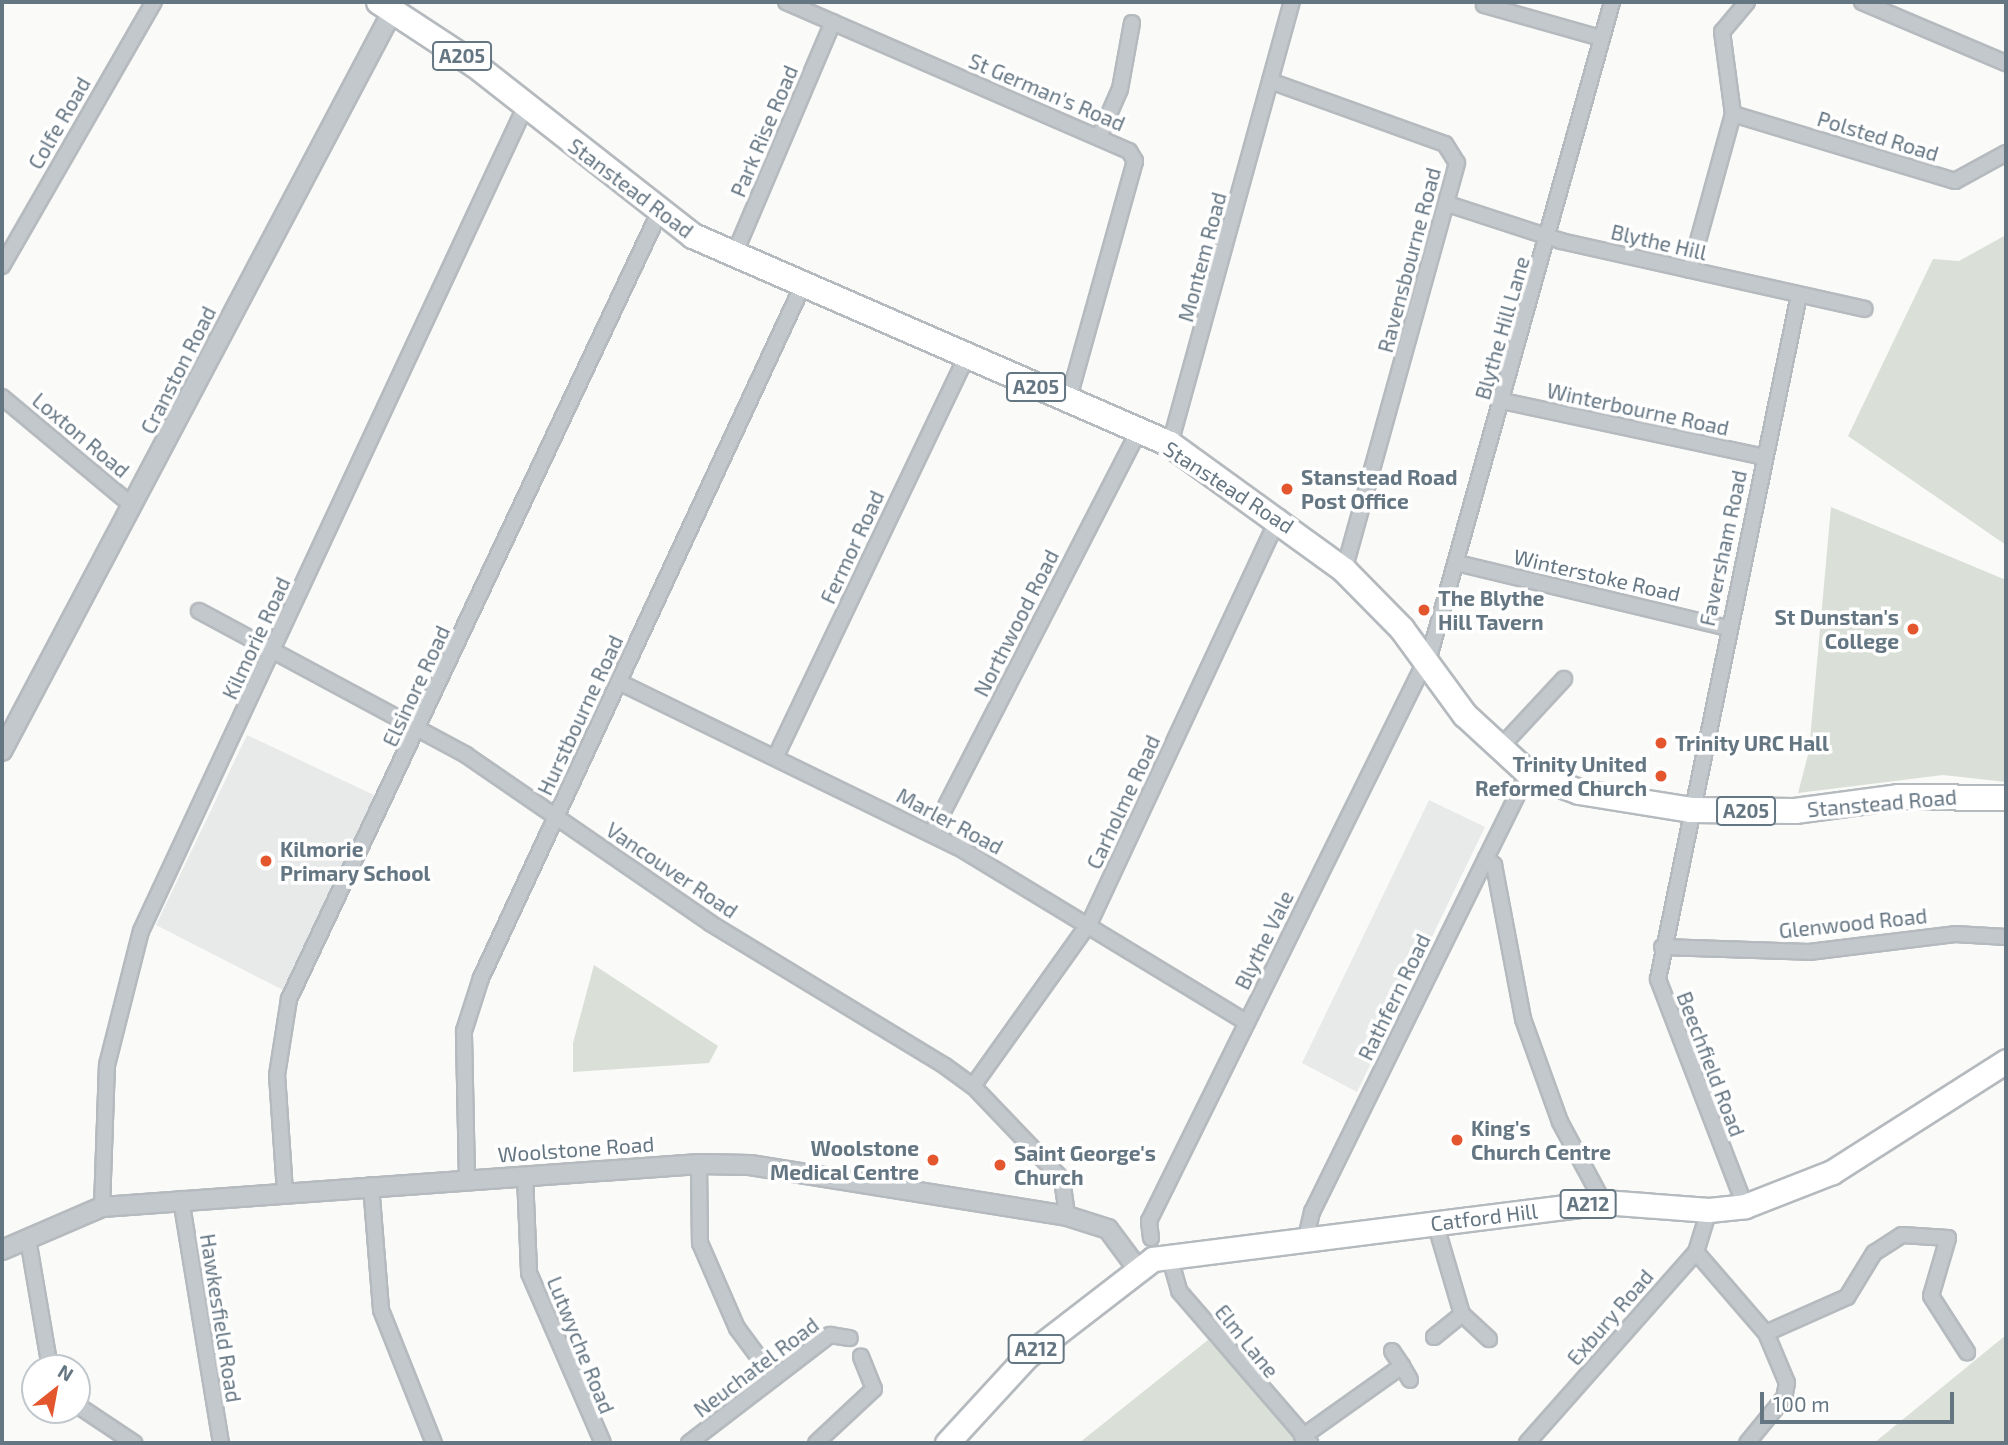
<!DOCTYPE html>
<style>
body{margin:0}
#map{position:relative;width:2008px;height:1445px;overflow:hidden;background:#fafaf8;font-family:"Exo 2",sans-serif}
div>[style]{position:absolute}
.built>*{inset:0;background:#e8e9e9}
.green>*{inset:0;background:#dadfd7}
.roads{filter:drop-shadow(2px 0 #b5babe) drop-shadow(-2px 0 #b5babe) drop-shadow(0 2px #b5babe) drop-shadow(0 -2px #b5babe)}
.minor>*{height:14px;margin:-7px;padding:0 7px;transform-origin:7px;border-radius:7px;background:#c3c8cc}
.tertiary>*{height:18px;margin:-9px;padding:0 9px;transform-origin:9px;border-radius:9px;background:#c3c8cc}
.primary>*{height:23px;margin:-11.5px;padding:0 11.5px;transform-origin:11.5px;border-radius:11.5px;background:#fff}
.trunk>*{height:24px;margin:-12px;padding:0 12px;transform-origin:12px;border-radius:12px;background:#fff}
.dots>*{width:19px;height:19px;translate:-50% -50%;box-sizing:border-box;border:4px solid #fff;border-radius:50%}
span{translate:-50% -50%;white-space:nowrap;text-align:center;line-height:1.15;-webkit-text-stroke:7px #fff;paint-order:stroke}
.shield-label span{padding:2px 5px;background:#fff;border:2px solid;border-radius:5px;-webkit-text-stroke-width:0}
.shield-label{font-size:19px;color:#657683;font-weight:700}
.street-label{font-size:21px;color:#657683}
.poi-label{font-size:21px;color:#657683;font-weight:700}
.left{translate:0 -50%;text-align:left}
.right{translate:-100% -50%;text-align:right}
.frame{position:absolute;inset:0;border:4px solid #657683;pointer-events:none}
.north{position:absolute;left:21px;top:1354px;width:70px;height:70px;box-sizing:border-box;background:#fff;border:2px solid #c1c8cd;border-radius:50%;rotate:31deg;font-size:19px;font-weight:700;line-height:28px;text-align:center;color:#657683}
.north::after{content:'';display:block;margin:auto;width:24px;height:32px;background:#e4572e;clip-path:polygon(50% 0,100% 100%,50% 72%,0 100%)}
.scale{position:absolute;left:1760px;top:1392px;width:194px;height:32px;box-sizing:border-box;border:4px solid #657683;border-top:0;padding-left:9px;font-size:21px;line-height:24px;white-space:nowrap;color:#657683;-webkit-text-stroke:5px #fff;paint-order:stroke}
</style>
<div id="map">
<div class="built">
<i style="clip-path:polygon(247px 735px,376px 796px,283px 990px,156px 925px)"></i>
<i style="clip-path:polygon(1429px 800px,1485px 827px,1357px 1092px,1302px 1063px)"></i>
</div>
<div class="green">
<i style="clip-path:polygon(2006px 235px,2006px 545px,1848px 436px,1933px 259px,1959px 261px)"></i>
<i style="clip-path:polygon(1831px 507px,2006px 580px,2006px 782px,1943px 775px,1798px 793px,1809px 751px)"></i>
<i style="clip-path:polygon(594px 965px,718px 1046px,709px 1063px,573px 1072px,573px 1043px)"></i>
<i style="clip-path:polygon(2006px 1335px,2006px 1443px,1874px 1443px)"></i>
<i style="clip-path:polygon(1208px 1340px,1302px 1443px,1079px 1443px)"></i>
</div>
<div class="roads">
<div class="minor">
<i style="left:786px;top:2px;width:374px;rotate:23.5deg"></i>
<i style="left:1129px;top:151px;width:12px;rotate:59deg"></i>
<i style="left:1135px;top:161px;width:249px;rotate:105.6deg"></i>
<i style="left:1862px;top:2px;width:156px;rotate:23deg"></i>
<i style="left:1484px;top:5px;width:122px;rotate:15.8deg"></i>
<i style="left:1270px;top:81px;width:186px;rotate:19.8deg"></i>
<i style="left:1445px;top:144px;width:22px;rotate:58deg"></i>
<i style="left:1457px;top:163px;width:422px;rotate:105.5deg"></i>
<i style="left:1733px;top:114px;width:232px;rotate:16.8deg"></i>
<i style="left:1955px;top:181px;width:58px;rotate:-28.8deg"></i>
<i style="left:1099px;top:137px;width:52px;rotate:-66.4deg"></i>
<i style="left:1120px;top:89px;width:67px;rotate:-79.7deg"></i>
<i style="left:1448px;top:204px;width:119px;rotate:18.1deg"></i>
<i style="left:1561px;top:241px;width:311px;rotate:12.6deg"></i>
<i style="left:734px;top:255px;width:253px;rotate:-67deg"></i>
<i style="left:2px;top:266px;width:305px;rotate:-60.1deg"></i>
<i style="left:1690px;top:270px;width:162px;rotate:-74.6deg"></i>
<i style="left:1733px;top:114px;width:83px;rotate:-97.6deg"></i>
<i style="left:1722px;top:32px;width:39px;rotate:-50deg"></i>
<i style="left:2px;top:397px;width:170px;rotate:39.8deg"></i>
<i style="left:1503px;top:401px;width:267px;rotate:12.1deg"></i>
<i style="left:1170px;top:444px;width:459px;rotate:-74.6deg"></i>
<i style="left:1457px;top:563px;width:279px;rotate:13.5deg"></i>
<i style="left:199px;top:611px;width:303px;rotate:28.3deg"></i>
<i style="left:466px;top:755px;width:296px;rotate:34.5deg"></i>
<i style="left:710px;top:923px;width:275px;rotate:31.3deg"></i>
<i style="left:945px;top:1066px;width:34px;rotate:36deg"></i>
<i style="left:973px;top:1086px;width:129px;rotate:46.3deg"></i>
<i style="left:1062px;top:1179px;width:37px;rotate:82deg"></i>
<i style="left:619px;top:682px;width:377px;rotate:26deg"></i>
<i style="left:958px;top:847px;width:338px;rotate:31.3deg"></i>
<i style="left:1498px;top:750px;width:97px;rotate:-47.1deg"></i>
<i style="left:776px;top:756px;width:442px;rotate:-64.5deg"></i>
<i style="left:932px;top:833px;width:451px;rotate:-62.8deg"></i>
<i style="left:1486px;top:858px;width:11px;rotate:41deg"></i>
<i style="left:1494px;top:865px;width:157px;rotate:79.3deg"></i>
<i style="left:1523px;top:1019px;width:109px;rotate:70.2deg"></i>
<i style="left:1560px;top:1122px;width:91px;rotate:61.7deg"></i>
<i style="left:1662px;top:947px;width:147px;rotate:1.9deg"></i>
<i style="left:1809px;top:952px;width:147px;rotate:-7deg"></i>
<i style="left:1955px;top:934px;width:51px;rotate:3.4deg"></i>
<i style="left:973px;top:1086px;width:201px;rotate:-54.5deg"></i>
<i style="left:1090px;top:922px;width:447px;rotate:-65deg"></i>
<i style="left:699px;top:1164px;width:79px;rotate:89.3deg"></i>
<i style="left:700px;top:1243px;width:93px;rotate:66.5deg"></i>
<i style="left:737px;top:1328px;width:62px;rotate:53.5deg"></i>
<i style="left:525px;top:1176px;width:97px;rotate:87.6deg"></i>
<i style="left:529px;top:1273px;width:185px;rotate:66.5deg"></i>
<i style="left:467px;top:1179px;width:148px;rotate:-91.2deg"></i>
<i style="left:464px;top:1031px;width:56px;rotate:-72.2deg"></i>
<i style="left:481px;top:978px;width:764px;rotate:-65.08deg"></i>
<i style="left:371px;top:1185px;width:125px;rotate:85.4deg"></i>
<i style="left:381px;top:1310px;width:143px;rotate:68.3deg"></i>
<i style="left:285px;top:1192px;width:117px;rotate:-93.9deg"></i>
<i style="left:277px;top:1075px;width:77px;rotate:-81deg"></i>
<i style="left:289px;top:999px;width:869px;rotate:-64.79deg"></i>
<i style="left:181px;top:1199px;width:247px;rotate:80.7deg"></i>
<i style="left:1745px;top:1206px;width:243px;rotate:-111deg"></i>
<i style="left:1658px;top:979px;width:698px;rotate:-78.35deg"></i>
<i style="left:102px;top:1207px;width:142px;rotate:-88deg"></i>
<i style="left:107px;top:1065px;width:138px;rotate:-75.8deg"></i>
<i style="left:141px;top:931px;width:909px;rotate:-65.01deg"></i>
<i style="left:1151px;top:1238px;width:17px;rotate:-97deg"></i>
<i style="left:1149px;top:1221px;width:637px;rotate:-63.72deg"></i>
<i style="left:1431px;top:650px;width:673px;rotate:-74.39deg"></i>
<i style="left:28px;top:1239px;width:131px;rotate:80.3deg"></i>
<i style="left:1305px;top:1242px;width:31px;rotate:-77deg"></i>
<i style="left:1312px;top:1212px;width:489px;rotate:-63.8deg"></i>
<i style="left:1696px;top:1252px;width:107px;rotate:49.2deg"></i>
<i style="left:1766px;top:1333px;width:54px;rotate:67.2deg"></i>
<i style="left:1787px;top:1383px;width:15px;rotate:101deg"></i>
<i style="left:1784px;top:1398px;width:58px;rotate:129.4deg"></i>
<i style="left:1169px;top:1255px;width:37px;rotate:74deg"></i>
<i style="left:1179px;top:1291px;width:201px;rotate:49.2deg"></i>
<i style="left:1462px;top:1314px;width:37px;rotate:43deg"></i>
<i style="left:1766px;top:1333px;width:89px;rotate:-24deg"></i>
<i style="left:1847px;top:1297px;width:52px;rotate:-58.5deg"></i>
<i style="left:1874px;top:1253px;width:33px;rotate:-33deg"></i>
<i style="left:1902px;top:1235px;width:46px;rotate:3.7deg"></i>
<i style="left:1948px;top:1238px;width:60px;rotate:106.3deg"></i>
<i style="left:1931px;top:1296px;width:67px;rotate:57.3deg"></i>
<i style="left:1434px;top:1337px;width:36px;rotate:-39deg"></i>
<i style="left:1462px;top:1314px;width:96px;rotate:-106.4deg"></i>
<i style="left:1392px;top:1351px;width:18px;rotate:56deg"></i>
<i style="left:77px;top:1405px;width:69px;rotate:33.7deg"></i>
<i style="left:1302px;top:1437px;width:123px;rotate:-35.4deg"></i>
<i style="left:1402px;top:1366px;width:16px;rotate:60deg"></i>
<i style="left:689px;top:1443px;width:178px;rotate:-37.5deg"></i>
<i style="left:830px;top:1335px;width:20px;rotate:9deg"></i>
<i style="left:816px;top:1443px;width:79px;rotate:-43deg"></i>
<i style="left:874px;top:1389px;width:35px;rotate:-112deg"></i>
<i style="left:1527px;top:1443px;width:255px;rotate:-48.5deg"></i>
<i style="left:1696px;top:1252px;width:44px;rotate:-72.8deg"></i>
</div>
<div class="tertiary">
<i style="left:2px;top:751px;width:838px;rotate:-62.18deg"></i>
<i style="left:2px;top:1250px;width:109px;rotate:-23.3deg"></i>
<i style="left:102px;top:1207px;width:599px;rotate:-4.12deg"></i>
<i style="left:699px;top:1164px;width:51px;rotate:1.1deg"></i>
<i style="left:750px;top:1165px;width:321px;rotate:9.1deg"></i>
<i style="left:1067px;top:1216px;width:43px;rotate:17.6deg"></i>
<i style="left:1108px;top:1229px;width:49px;rotate:53.4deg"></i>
</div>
<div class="primary">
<i style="left:947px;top:1443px;width:118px;rotate:-47.4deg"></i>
<i style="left:1027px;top:1356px;width:159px;rotate:-37.6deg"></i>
<i style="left:1153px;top:1259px;width:454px;rotate:-7.2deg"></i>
<i style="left:1603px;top:1202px;width:106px;rotate:4.3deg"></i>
<i style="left:1709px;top:1210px;width:36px;rotate:-6deg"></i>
<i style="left:1745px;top:1206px;width:93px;rotate:-21.3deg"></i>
<i style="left:1832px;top:1172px;width:206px;rotate:-32.5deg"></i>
</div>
<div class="trunk">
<i style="left:379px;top:2px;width:115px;rotate:33.3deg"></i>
<i style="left:475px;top:65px;width:277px;rotate:38.1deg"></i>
<i style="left:693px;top:236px;width:520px;rotate:23.56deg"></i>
<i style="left:1170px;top:444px;width:215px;rotate:35.9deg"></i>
<i style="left:1344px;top:570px;width:83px;rotate:45.5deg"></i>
<i style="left:1402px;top:629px;width:107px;rotate:53.8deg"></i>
<i style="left:1465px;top:715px;width:86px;rotate:42.6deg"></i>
<i style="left:1528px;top:773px;width:54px;rotate:20.4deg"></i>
<i style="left:1579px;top:792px;width:113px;rotate:9.1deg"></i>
<i style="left:1691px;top:810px;width:104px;rotate:0.6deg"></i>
<i style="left:1795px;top:811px;width:104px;rotate:-7.7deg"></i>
<i style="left:1898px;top:797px;width:108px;rotate:0.5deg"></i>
</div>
</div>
<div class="dots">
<i style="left:1287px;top:489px;background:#e4572e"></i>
<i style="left:1424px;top:610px;background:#e4572e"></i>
<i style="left:1913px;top:629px;background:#e4572e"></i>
<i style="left:1661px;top:743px;background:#e4572e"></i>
<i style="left:1661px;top:776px;background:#e4572e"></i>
<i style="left:266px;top:861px;background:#e4572e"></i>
<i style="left:1457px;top:1140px;background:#e4572e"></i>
<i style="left:933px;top:1160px;background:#e4572e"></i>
<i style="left:1000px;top:1165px;background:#e4572e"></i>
</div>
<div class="shield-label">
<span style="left:462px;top:56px">A205</span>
<span style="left:1036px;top:387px">A205</span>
<span style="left:1746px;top:811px">A205</span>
<span style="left:1588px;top:1204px">A212</span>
<span style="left:1036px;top:1349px">A212</span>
</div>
<div class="street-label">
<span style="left:1047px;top:92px;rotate:23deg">St German's Road</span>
<span style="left:59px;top:123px;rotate:-60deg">Colfe Road</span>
<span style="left:764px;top:131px;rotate:-67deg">Park Rise Road</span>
<span style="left:1878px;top:136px;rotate:17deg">Polsted Road</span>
<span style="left:631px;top:188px;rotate:37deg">Stanstead Road</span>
<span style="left:1659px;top:242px;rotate:13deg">Blythe Hill</span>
<span style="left:1202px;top:257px;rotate:-75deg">Montem Road</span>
<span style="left:1409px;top:260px;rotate:-75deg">Ravensbourne Road</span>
<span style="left:1502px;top:328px;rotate:-74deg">Blythe Hill Lane</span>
<span style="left:178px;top:370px;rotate:-63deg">Cranston Road</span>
<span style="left:1638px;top:409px;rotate:12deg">Winterbourne Road</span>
<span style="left:81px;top:435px;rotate:40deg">Loxton Road</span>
<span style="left:1229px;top:487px;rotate:33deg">Stanstead Road</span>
<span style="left:852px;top:547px;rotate:-65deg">Fermor Road</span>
<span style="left:1723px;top:548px;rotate:-78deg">Faversham Road</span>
<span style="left:1597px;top:575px;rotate:13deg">Winterstoke Road</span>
<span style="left:1016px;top:623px;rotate:-63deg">Northwood Road</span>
<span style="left:256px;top:638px;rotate:-65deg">Kilmorie Road</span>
<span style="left:416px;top:686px;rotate:-65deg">Elsinore Road</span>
<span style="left:580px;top:715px;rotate:-65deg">Hurstbourne Road</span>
<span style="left:1123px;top:802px;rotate:-65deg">Carholme Road</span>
<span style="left:1882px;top:803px;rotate:-5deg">Stanstead Road</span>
<span style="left:950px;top:821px;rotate:28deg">Marler Road</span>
<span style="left:672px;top:870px;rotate:34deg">Vancouver Road</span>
<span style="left:1853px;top:923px;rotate:-6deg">Glenwood Road</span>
<span style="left:1264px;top:940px;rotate:-64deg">Blythe Vale</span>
<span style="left:1394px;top:997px;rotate:-64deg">Rathfern Road</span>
<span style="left:1711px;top:1064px;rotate:69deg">Beechfield Road</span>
<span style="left:576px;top:1149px;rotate:-4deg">Woolstone Road</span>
<span style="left:1484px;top:1217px;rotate:-7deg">Catford Hill</span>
<span style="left:1610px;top:1317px;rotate:-49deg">Exbury Road</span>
<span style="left:221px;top:1318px;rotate:81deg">Hawkesfield Road</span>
<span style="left:1247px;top:1341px;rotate:51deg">Elm Lane</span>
<span style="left:581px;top:1345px;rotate:68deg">Lutwyche Road</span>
<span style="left:756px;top:1367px;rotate:-37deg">Neuchatel Road</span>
</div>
<div class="poi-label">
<span class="left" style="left:1301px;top:489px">Stanstead Road<br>Post Office</span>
<span class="left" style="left:1438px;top:610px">The Blythe<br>Hill Tavern</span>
<span class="right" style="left:1899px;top:629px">St Dunstan's<br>College</span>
<span class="left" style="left:1675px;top:743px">Trinity URC Hall</span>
<span class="right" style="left:1647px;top:776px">Trinity United<br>Reformed Church</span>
<span class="left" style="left:280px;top:861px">Kilmorie<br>Primary School</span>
<span class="left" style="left:1471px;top:1140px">King's<br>Church Centre</span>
<span class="right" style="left:919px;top:1160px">Woolstone<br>Medical Centre</span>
<span class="left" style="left:1014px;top:1165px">Saint George's<br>Church</span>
</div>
<div class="frame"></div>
<div class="north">N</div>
<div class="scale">100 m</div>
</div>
